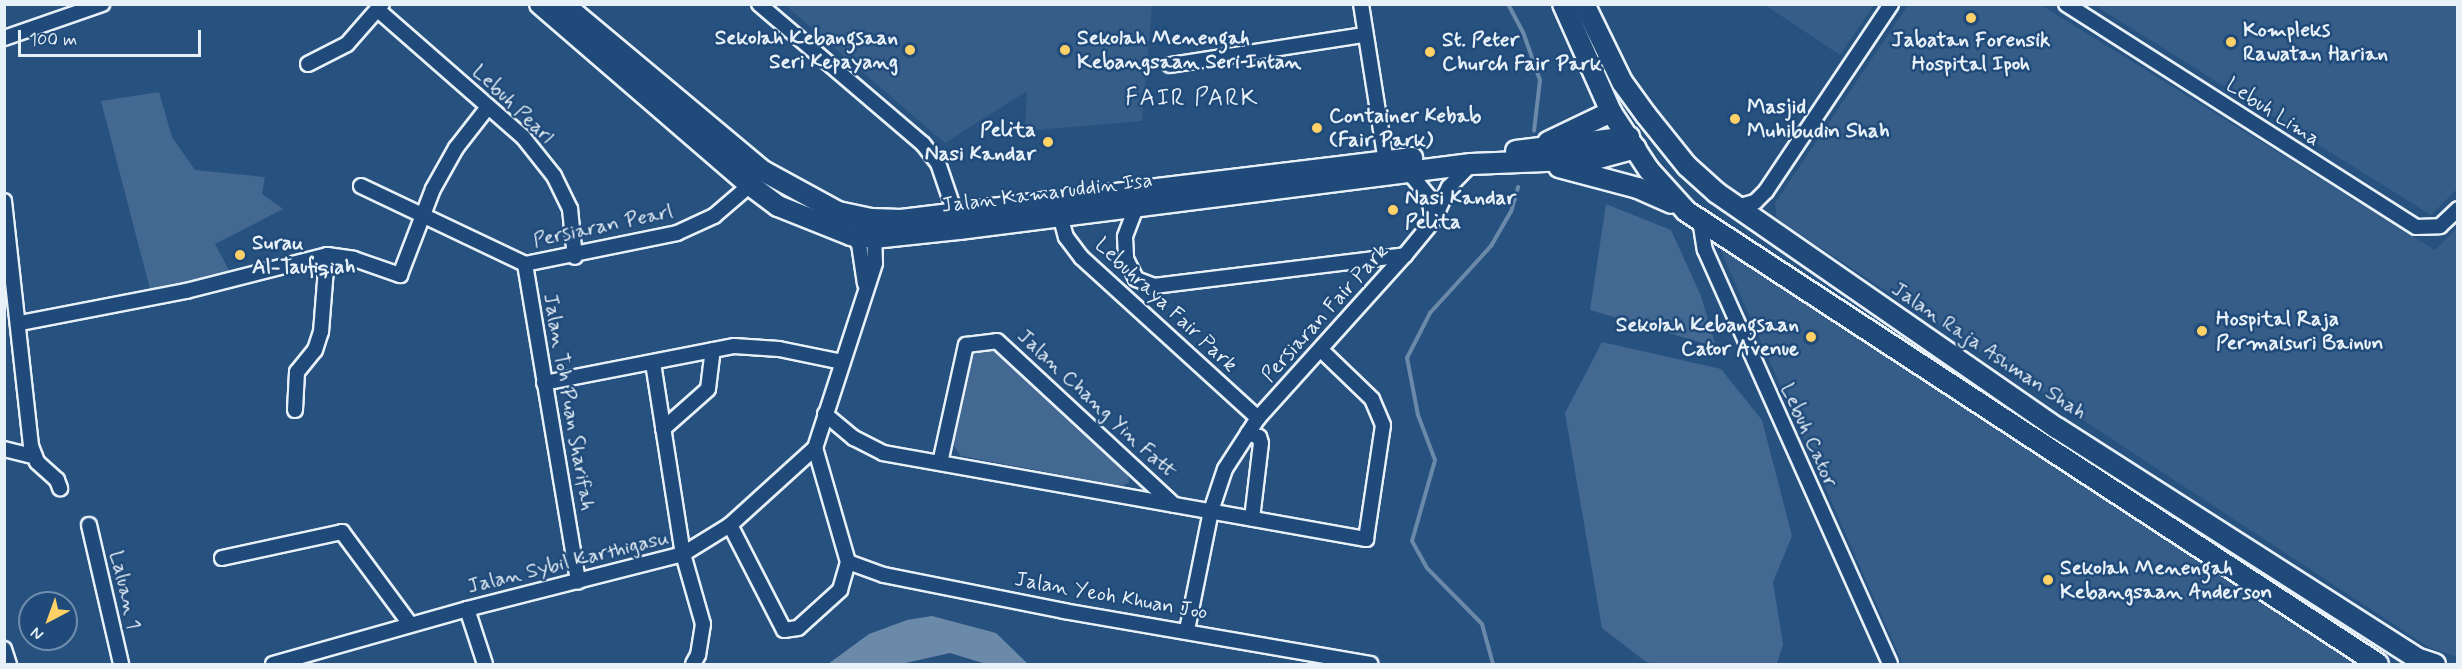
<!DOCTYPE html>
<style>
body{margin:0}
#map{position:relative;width:2462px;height:669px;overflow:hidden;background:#27517f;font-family:Mynerve,sans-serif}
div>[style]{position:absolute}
.built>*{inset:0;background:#355d88}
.green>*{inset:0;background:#436891}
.water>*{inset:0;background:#6b8aaa}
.stream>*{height:4px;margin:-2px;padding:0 2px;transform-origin:2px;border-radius:2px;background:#6b8aaa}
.roads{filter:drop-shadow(2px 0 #e8f1f8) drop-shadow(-2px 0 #e8f1f8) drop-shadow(0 2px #e8f1f8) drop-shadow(0 -2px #e8f1f8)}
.minor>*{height:14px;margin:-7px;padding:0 7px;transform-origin:7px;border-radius:7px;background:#1f4a7a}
.secondary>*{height:20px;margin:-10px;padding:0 10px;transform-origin:10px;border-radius:10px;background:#1f4a7a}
.dots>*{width:16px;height:16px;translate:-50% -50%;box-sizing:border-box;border:3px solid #1f4a7a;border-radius:50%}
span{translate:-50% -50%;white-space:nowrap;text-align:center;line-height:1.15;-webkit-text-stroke:5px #1f4a7a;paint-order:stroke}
.poi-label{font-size:21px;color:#e8f1f8;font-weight:700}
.left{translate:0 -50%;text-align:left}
.right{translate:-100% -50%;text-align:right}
.street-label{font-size:21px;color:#e8f1f8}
.quarter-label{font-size:24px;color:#e8f1f8;letter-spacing:1.5px}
.frame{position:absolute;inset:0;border:6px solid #e8f1f8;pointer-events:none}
.north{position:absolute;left:18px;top:591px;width:60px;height:60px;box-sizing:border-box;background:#1f4a7a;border:2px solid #6f8dac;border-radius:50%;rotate:221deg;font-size:16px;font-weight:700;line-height:24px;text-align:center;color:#e8f1f8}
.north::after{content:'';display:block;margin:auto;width:21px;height:27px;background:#ffd166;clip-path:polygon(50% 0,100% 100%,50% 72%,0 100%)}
.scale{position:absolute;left:18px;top:30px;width:183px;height:27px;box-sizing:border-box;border:3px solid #e8f1f8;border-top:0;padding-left:8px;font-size:18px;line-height:21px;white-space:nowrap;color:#e8f1f8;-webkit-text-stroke:4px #1f4a7a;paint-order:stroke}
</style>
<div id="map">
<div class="built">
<i style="clip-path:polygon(785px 5px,1152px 5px,1142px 121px,1025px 131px,1027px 91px,945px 143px)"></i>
<i style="clip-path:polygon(1765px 5px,1874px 4px,1874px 5px,1840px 55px)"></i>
<i style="clip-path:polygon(2041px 5px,2435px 250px,2457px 228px,2457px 657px,2430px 648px,1777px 219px,1775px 203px,1908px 5px)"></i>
<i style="clip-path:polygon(2094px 5px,2457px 5px,2457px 189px,2431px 215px)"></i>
<i style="clip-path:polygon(1718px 244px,2324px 643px,2362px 664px,1903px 664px)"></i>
</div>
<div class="green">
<i style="clip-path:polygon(159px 92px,172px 137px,195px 170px,265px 177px,262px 194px,283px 209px,215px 244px,230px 272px,150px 289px,101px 101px)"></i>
<i style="clip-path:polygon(1606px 204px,1671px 230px,1701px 296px,1716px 347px,1590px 310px)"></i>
<i style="clip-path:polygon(1602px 342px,1721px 369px,1762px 420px,1792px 536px,1773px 582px,1783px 644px,1777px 664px,1655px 664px,1646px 662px,1602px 628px,1565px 413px)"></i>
<i style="clip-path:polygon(995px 350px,1128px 472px,1129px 483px,1121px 486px,961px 456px,951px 442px,974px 353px)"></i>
</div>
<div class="water">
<i style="clip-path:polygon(932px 616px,996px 633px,1028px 664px,986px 664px,950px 653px,901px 664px,828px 664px,869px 634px,907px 620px)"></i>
</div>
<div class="stream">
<i style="left:1508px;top:4px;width:32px;rotate:62deg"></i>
<i style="left:1523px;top:32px;width:51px;rotate:70.5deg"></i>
<i style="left:1540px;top:80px;width:51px;rotate:96.7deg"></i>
<i style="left:1493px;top:664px;width:41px;rotate:-105.4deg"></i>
<i style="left:1482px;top:624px;width:78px;rotate:-134.5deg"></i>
<i style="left:1427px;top:568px;width:31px;rotate:-119deg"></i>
<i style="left:1412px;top:541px;width:84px;rotate:-74.1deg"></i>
<i style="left:1435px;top:460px;width:48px;rotate:-110.7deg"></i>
<i style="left:1418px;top:415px;width:58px;rotate:-100.9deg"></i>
<i style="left:1407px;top:358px;width:51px;rotate:-62.9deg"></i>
<i style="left:1430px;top:313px;width:91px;rotate:-47.7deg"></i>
<i style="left:1491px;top:246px;width:39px;rotate:-60deg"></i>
<i style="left:1511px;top:212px;width:26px;rotate:-74deg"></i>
</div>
<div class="roads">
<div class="minor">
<i style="left:759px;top:4px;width:216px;rotate:40.5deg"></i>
<i style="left:923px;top:144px;width:24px;rotate:52deg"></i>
<i style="left:938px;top:163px;width:53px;rotate:71.2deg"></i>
<i style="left:1361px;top:4px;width:166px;rotate:81deg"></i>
<i style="left:2066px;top:4px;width:415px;rotate:32.5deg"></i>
<i style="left:2416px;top:227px;width:24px;rotate:-2deg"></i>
<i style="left:2440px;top:226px;width:25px;rotate:-43deg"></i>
<i style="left:378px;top:10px;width:193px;rotate:41.2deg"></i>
<i style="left:523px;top:137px;width:50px;rotate:51.5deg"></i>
<i style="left:554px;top:176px;width:37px;rotate:64deg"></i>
<i style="left:570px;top:209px;width:48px;rotate:84.1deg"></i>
<i style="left:4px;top:38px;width:104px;rotate:-19.1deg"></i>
<i style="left:308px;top:64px;width:44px;rotate:-27.1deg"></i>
<i style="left:347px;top:44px;width:53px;rotate:-48.8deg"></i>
<i style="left:1170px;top:65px;width:196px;rotate:-8.8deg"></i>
<i style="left:1408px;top:171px;width:33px;rotate:51deg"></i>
<i style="left:1429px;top:197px;width:24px;rotate:81deg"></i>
<i style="left:361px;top:186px;width:182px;rotate:25.4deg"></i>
<i style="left:525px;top:264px;width:155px;rotate:-11.5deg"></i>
<i style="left:677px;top:233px;width:41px;rotate:-24.7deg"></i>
<i style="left:714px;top:216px;width:48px;rotate:-40.7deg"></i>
<i style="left:4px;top:201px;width:246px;rotate:83.7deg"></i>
<i style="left:31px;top:446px;width:17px;rotate:69deg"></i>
<i style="left:37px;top:462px;width:27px;rotate:42deg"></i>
<i style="left:57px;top:480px;width:9px;rotate:69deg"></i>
<i style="left:1137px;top:205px;width:34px;rotate:111deg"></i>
<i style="left:1125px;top:237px;width:22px;rotate:87deg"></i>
<i style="left:1126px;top:259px;width:22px;rotate:63deg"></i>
<i style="left:1136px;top:279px;width:19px;rotate:21deg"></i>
<i style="left:1154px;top:286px;width:253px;rotate:-7deg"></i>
<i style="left:1737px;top:207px;width:19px;rotate:-16deg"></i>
<i style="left:1755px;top:202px;width:16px;rotate:-45deg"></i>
<i style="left:1766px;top:191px;width:225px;rotate:-56.2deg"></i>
<i style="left:1060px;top:215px;width:23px;rotate:75deg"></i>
<i style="left:1066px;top:237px;width:26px;rotate:53deg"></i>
<i style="left:1082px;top:258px;width:238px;rotate:42.3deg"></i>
<i style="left:1700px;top:220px;width:30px;rotate:81deg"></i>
<i style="left:1705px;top:250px;width:453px;rotate:65.9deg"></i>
<i style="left:851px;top:235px;width:12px;rotate:48deg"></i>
<i style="left:859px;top:244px;width:40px;rotate:81.5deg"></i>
<i style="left:525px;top:264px;width:322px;rotate:80.5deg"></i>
<i style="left:20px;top:323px;width:169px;rotate:-10.9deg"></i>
<i style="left:186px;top:291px;width:146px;rotate:-14.3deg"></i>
<i style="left:327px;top:255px;width:27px;rotate:8deg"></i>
<i style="left:354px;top:259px;width:49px;rotate:19.2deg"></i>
<i style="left:400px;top:275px;width:92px;rotate:-69deg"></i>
<i style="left:433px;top:189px;width:47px;rotate:-60.7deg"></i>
<i style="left:456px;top:148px;width:52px;rotate:-52deg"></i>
<i style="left:653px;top:363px;width:193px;rotate:81.1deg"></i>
<i style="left:683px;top:554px;width:73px;rotate:74.1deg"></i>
<i style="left:703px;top:624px;width:31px;rotate:99deg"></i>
<i style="left:698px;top:655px;width:10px;rotate:119deg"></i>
<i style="left:544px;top:383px;width:194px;rotate:-11deg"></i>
<i style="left:734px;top:346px;width:45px;rotate:3.8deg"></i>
<i style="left:779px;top:349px;width:64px;rotate:11.7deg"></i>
<i style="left:295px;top:410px;width:38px;rotate:-87deg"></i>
<i style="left:297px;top:372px;width:28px;rotate:-51deg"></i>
<i style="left:315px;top:350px;width:19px;rotate:-72deg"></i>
<i style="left:321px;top:332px;width:77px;rotate:-85.5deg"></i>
<i style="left:825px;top:414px;width:38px;rotate:40deg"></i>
<i style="left:854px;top:438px;width:33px;rotate:27deg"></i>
<i style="left:883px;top:453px;width:491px;rotate:10.1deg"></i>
<i style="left:1366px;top:539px;width:115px;rotate:-81.5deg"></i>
<i style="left:1383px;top:425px;width:28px;rotate:-113deg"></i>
<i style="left:1372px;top:399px;width:71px;rotate:-136.1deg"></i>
<i style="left:663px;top:429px;width:60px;rotate:-41.6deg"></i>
<i style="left:708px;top:389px;width:39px;rotate:-83deg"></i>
<i style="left:1248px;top:433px;width:12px;rotate:20deg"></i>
<i style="left:1259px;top:437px;width:6px;rotate:72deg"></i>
<i style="left:1261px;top:443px;width:76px;rotate:96.8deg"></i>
<i style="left:4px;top:449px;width:32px;rotate:14deg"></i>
<i style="left:940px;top:463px;width:121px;rotate:-77.6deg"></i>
<i style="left:966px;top:345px;width:31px;rotate:-7deg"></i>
<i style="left:997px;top:341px;width:241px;rotate:42.8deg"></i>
<i style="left:89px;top:525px;width:143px;rotate:77deg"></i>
<i style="left:730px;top:525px;width:118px;rotate:62.8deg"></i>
<i style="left:784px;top:630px;width:14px;rotate:-8deg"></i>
<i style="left:798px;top:628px;width:57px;rotate:-42.1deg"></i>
<i style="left:840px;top:590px;width:29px;rotate:-74deg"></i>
<i style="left:848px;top:562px;width:119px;rotate:-106.1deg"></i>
<i style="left:222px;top:558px;width:123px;rotate:-12.2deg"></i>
<i style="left:342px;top:532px;width:114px;rotate:53.5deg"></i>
<i style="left:848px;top:562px;width:38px;rotate:20deg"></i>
<i style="left:884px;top:575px;width:184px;rotate:11.3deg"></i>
<i style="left:1064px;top:611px;width:311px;rotate:9.8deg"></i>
<i style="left:467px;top:609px;width:58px;rotate:71.9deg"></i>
<i style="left:1187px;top:630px;width:121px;rotate:-78.6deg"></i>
<i style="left:1211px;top:511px;width:44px;rotate:-71.6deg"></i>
<i style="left:1225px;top:469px;width:61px;rotate:-57.1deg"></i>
<i style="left:1258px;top:418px;width:219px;rotate:-48deg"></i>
<i style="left:1405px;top:255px;width:44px;rotate:-50.5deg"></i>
<i style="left:1433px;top:221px;width:38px;rotate:-65deg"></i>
<i style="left:1449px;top:187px;width:32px;rotate:-46deg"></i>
<i style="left:4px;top:649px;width:16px;rotate:72deg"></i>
<i style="left:273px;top:664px;width:202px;rotate:-15.8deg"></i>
<i style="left:467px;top:609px;width:223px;rotate:-14.3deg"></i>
<i style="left:683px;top:554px;width:55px;rotate:-31.7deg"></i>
<i style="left:730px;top:525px;width:115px;rotate:-42.2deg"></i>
<i style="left:815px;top:448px;width:194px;rotate:-72deg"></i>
<i style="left:875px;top:263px;width:25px;rotate:-92deg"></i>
</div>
<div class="secondary">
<i style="left:540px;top:4px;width:277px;rotate:40.8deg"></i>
<i style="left:750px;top:185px;width:35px;rotate:37deg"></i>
<i style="left:778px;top:206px;width:79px;rotate:21.7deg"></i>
<i style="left:851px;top:235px;width:23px;rotate:7deg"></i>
<i style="left:874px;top:238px;width:85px;rotate:-6deg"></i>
<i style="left:959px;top:229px;width:516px;rotate:-7.24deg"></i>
<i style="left:1471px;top:164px;width:124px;rotate:-2.3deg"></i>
<i style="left:1595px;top:159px;width:42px;rotate:-15deg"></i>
<i style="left:563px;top:4px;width:261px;rotate:39.9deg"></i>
<i style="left:763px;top:171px;width:85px;rotate:28.7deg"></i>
<i style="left:838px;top:212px;width:35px;rotate:12deg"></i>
<i style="left:872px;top:219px;width:29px;rotate:2deg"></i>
<i style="left:901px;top:220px;width:515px;rotate:-6.92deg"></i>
<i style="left:1563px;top:4px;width:118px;rotate:66deg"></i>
<i style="left:1611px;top:112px;width:69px;rotate:56.8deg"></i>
<i style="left:1649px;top:170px;width:55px;rotate:47.9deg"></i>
<i style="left:1686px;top:211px;width:827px;rotate:33.21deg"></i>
<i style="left:1584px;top:4px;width:87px;rotate:64deg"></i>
<i style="left:1622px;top:82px;width:41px;rotate:54deg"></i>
<i style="left:1646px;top:115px;width:65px;rotate:51.2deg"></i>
<i style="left:1687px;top:166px;width:40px;rotate:42deg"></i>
<i style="left:1717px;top:193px;width:413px;rotate:34.7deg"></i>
<i style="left:2057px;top:428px;width:426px;rotate:32.6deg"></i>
<i style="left:2416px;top:658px;width:20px;rotate:18deg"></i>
<i style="left:1548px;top:142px;width:70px;rotate:-25.5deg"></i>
<i style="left:1516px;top:151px;width:114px;rotate:-7.1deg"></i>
<i style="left:1559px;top:167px;width:82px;rotate:14.9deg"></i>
<i style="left:1638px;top:188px;width:36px;rotate:24deg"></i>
</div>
</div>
<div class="dots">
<i style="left:1971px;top:18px;background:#ffd166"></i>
<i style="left:2231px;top:42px;background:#ffd166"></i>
<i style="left:910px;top:50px;background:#ffd166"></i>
<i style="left:1065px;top:50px;background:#ffd166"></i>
<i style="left:1430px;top:52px;background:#ffd166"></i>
<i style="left:1735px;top:119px;background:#ffd166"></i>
<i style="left:1317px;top:128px;background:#ffd166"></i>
<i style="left:1048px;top:142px;background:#ffd166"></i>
<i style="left:1393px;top:210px;background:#ffd166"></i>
<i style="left:240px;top:255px;background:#ffd166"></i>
<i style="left:2202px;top:331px;background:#ffd166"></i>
<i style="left:1811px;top:337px;background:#ffd166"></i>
<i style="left:2048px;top:580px;background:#ffd166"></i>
</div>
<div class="poi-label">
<span class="left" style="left:2243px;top:42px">Kompleks<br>Rawatan Harian</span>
<span class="right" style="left:898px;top:50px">Sekolah Kebangsaan<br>Seri Kepayang</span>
<span class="left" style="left:1077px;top:50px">Sekolah Menengah<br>Kebangsaan Seri Intan</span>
<span class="left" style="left:1442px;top:52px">St. Peter<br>Church Fair Park</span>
<span style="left:1971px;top:52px">Jabatan Forensik<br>Hospital Ipoh</span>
<span class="left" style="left:1747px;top:119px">Masjid<br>Muhibudin Shah</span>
<span class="left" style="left:1329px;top:128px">Container Kebab<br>(Fair Park)</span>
<span class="right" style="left:1036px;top:142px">Pelita<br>Nasi Kandar</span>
<span class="left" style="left:1405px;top:210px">Nasi Kandar<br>Pelita</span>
<span class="left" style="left:252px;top:255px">Surau<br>Al-Taufiqiah</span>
<span class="left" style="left:2216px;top:331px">Hospital Raja<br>Permaisuri Bainun</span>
<span class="right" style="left:1799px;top:337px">Sekolah Kebangsaan<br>Cator Avenue</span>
<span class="left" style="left:2060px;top:580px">Sekolah Menengah<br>Kebangsaan Anderson</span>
</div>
<div class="street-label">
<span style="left:513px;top:104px;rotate:44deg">Lebuh Pearl</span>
<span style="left:2273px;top:112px;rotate:33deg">Lebuh Lima</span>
<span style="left:1047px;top:193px;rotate:-7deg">Jalan Kamaruddin Isa</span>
<span style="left:603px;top:226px;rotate:-12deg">Persiaran Pearl</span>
<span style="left:1166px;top:305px;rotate:43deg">Lebuhraya Fair Park</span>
<span style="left:1325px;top:313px;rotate:-48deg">Persiaran Fair Park</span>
<span style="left:1989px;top:351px;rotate:34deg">Jalan Raja Ashman Shah</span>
<span style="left:569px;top:402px;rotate:80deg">Jalan Toh Puan Sharifah</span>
<span style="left:1097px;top:404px;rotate:43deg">Jalan Chang Yin Fatt</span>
<span style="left:1809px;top:435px;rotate:66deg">Lebuh Cator</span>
<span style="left:568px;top:562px;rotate:-14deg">Jalan Sybil Karthigasu</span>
<span style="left:125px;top:590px;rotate:77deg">Laluan 1</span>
<span style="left:1111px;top:596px;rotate:10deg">Jalan Yeoh Khuan Joo</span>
</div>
<div class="quarter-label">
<span style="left:1192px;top:99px">FAIR PARK</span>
</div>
<div class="frame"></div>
<div class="north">N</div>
<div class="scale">100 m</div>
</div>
